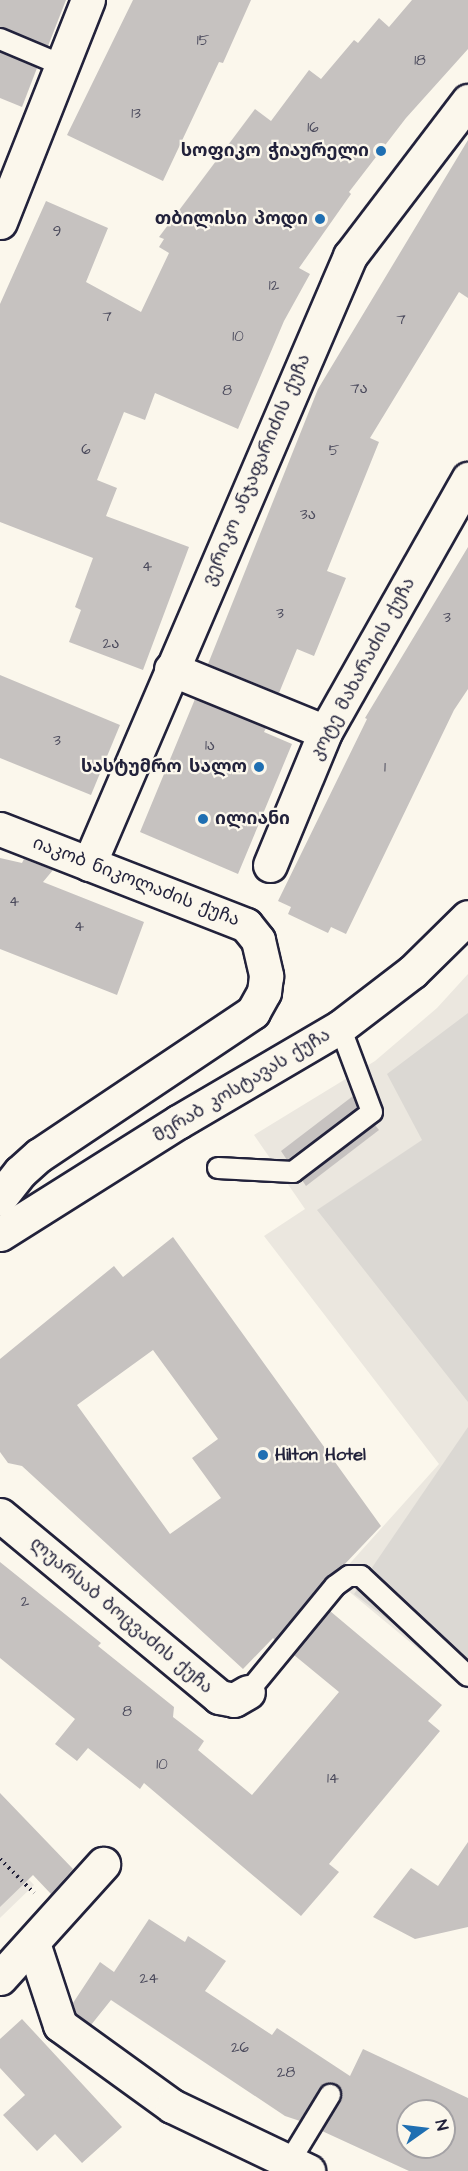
<!DOCTYPE html>
<meta charset="utf-8">
<style>
body{margin:0}
#map{position:relative;width:468px;height:2171px;overflow:hidden;background:#fbf7ec;font-family:"Architects Daughter","Noto Sans Georgian",sans-serif}
div>[style]{position:absolute}
.built>*{inset:0;background:#ebe7df}
.green>*{inset:0;background:#dbd8d3}
.building>*{inset:0;background:#c6c2c0}
.path>*{height:4px;margin-top:-2px;transform-origin:0;background:repeating-linear-gradient(90deg,#22223b 0 1.5px,transparent 0 6px)}
.roads{filter:drop-shadow(2px 0 #22223b) drop-shadow(-2px 0 #22223b) drop-shadow(0 2px #22223b) drop-shadow(0 -2px #22223b)}
.lane>*{height:20px;margin:-10px;padding:0 10px;transform-origin:10px;border-radius:10px;background:#fbf7ec}
.street>*{height:33px;margin:-16.5px;padding:0 16.5px;transform-origin:16.5px;border-radius:16.5px;background:#fbf7ec}
.secondary>*{height:33px;margin:-16.5px;padding:0 16.5px;transform-origin:16.5px;border-radius:16.5px;background:#fbf7ec}
.primary>*{height:33px;margin:-16.5px;padding:0 16.5px;transform-origin:16.5px;border-radius:16.5px;background:#fbf7ec}
.dots>*{width:16px;height:16px;translate:-50% -50%;box-sizing:border-box;border:3px solid #fbf7ec;border-radius:50%}
span{translate:-50% -50%;white-space:nowrap;text-align:center;line-height:1.15;-webkit-text-stroke:4.5px #fbf7ec;paint-order:stroke}
.number-label{font-size:15px;color:#4b4a5c}
.number-label span{-webkit-text-stroke-width:0}
.poi-label{font-size:18px;color:#22223b;font-weight:700}
.right{translate:-100% -50%;text-align:right}
.left{translate:0 -50%;text-align:left}
.street-label{font-size:18px;color:#22223b}
.north{position:absolute;left:396px;top:2099px;width:60px;height:60px;box-sizing:border-box;background:#fbf7ec;border:2px solid #a4a2a5;border-radius:50%;rotate:76deg;font-size:16px;font-weight:700;line-height:24px;text-align:center;color:#22223b}
.north::after{content:'';display:block;margin:auto;width:21px;height:27px;background:#1f6fb2;clip-path:polygon(50% 0,100% 100%,50% 72%,0 100%)}
</style>
<div id="map">
<div class="built">
<i style="clip-path:polygon(468px 974px,468px 1690px,335px 1580px,439px 1464px,264px 1236px,305px 1209px,254px 1135px,375px 1061px,437px 1008px)"></i>
<i style="clip-path:polygon(0 1849px,34px 1885px,0 1918px)"></i>
</div>
<div class="green">
<i style="clip-path:polygon(468px 1013px,468px 1402px,317px 1210px,422px 1140px,387px 1074px)"></i>
<i style="clip-path:polygon(468px 1427px,468px 1681px,354px 1594px)"></i>
</div>
<div class="building">
<i style="clip-path:polygon(0 0,66px 0,48px 46px,0 27px)"></i>
<i style="clip-path:polygon(133px 0,251px 0,223px 63px,219px 62px,163px 181px,67px 135px)"></i>
<i style="clip-path:polygon(412px 0,468px 0,468px 49px,406px 118px,349px 192px,351px 194px,299px 268px,310px 274px,284px 321px,238px 429px,155px 393px,145px 420px,124px 412px,97px 480px,117px 488px,106px 516px,189px 547px,143px 670px,69px 642px,81px 610px,75px 607px,93px 558px,0 522px,0 304px,46px 201px,108px 228px,86px 282px,141px 312px,169px 253px,159px 247px,164px 239px,159px 237px,255px 109px,271px 121px,309px 70px,321px 79px,354px 40px,358px 43px,379px 18px,389px 27px)"></i>
<i style="clip-path:polygon(0 52px,37px 68px,22px 107px,0 98px)"></i>
<i style="clip-path:polygon(468px 140px,468px 298px,459px 292px,370px 438px,379px 442px,327px 571px,346px 578px,314px 656px,297px 649px,279px 693px,208px 664px,318px 389px)"></i>
<i style="clip-path:polygon(468px 547px,468px 689px,454px 710px,346px 934px,331px 927px,328px 933px,288px 914px,291px 907px,278px 901px,367px 719px,365px 718px)"></i>
<i style="clip-path:polygon(0 675px,120px 725px,91px 795px,0 758px)"></i>
<i style="clip-path:polygon(195px 699px,266px 728px,264px 732px,292px 744px,238px 874px,140px 832px)"></i>
<i style="clip-path:polygon(0 858px,22px 863px,24px 859px,53px 870px,43px 882px,144px 922px,117px 995px,0 949px)"></i>
<i style="clip-path:polygon(353px 1096px,358px 1108px,287px 1160px,281px 1151px)"></i>
<i style="clip-path:polygon(375px 1125px,379px 1130px,306px 1186px,302px 1180px)"></i>
<i style="clip-path:polygon(evenodd,173px 1237px,381px 1526px,342px 1567px,326px 1578px,275px 1640px,273px 1638px,243px 1669px,22px 1466px,8px 1463px,0 1452px,0 1359px,114px 1266px,123px 1277px,173px 1237px,153px 1350px,218px 1439px,192px 1458px,221px 1498px,170px 1534px,77px 1405px,153px 1350px)"></i>
<i style="clip-path:polygon(0 1562px,101px 1643px,98px 1646px,174px 1707px,173px 1717px,204px 1741px,198px 1750px,252px 1795px,339px 1692px,294px 1655px,330px 1611px,442px 1705px,428px 1721px,440px 1731px,329px 1864px,339px 1872px,301px 1916px,144px 1783px,140px 1789px,88px 1748px,77px 1761px,55px 1744px,75px 1719px,0 1658px)"></i>
<i style="clip-path:polygon(0 1793px,73px 1869px,51px 1894px,33px 1875px,0 1907px)"></i>
<i style="clip-path:polygon(468px 1842px,468px 1927px,415px 1939px,373px 1917px,411px 1868px,438px 1886px)"></i>
<i style="clip-path:polygon(evenodd,149px 1919px,185px 1942px,188px 1936px,226px 1961px,205px 1991px,272px 2035px,277px 2028px,350px 2076px,363px 2049px,468px 2098px,468px 2171px,409px 2171px,322px 2131px,342px 2096px,336px 2085px,330px 2083px,320px 2088px,300px 2121px,285px 2116px,111px 2000px,91px 2025px,76px 2013px,73px 2003px,100px 1962px,114px 1972px,149px 1919px,408px 2111px,444px 2111px,444px 2147px,408px 2147px,408px 2111px)"></i>
<i style="clip-path:polygon(22px 2019px,122px 2127px,82px 2163px,55px 2134px,37px 2151px,3px 2115px,25px 2095px,0 2068px,0 2039px)"></i>
</div>
<div class="path">
<i style="left:0;top:1859px;width:48px;rotate:45deg"></i>
</div>
<div class="roads">
<div class="lane">
<i style="left:0;top:39px;width:67px;rotate:22.8deg"></i>
<i style="left:218px;top:1168px;width:75px;rotate:3.1deg"></i>
<i style="left:293px;top:1172px;width:99px;rotate:-37.2deg"></i>
<i style="left:372px;top:1112px;width:91px;rotate:-110.6deg"></i>
<i style="left:248px;top:1692px;width:137px;rotate:-50.6deg"></i>
<i style="left:335px;top:1586px;width:17px;rotate:-36deg"></i>
<i style="left:349px;top:1576px;width:12px"></i>
<i style="left:361px;top:1576px;width:146px;rotate:43.1deg"></i>
<i style="left:285px;top:2169px;width:87px;rotate:-58.7deg"></i>
</div>
<div class="street">
<i style="left:0;top:222px;width:239px;rotate:-68.4deg"></i>
<i style="left:171px;top:669px;width:166px;rotate:22.2deg"></i>
<i style="left:89px;top:864px;width:662px;rotate:-66.77deg"></i>
<i style="left:350px;top:256px;width:195px;rotate:-52.7deg"></i>
<i style="left:270px;top:865px;width:144px;rotate:-67.5deg"></i>
<i style="left:325px;top:732px;width:291px;rotate:-60.5deg"></i>
<i style="left:0;top:1515px;width:285px;rotate:39.7deg"></i>
<i style="left:219px;top:1697px;width:15px;rotate:11deg"></i>
<i style="left:234px;top:1700px;width:16px;rotate:-30deg"></i>
<i style="left:33px;top:1943px;width:86px;rotate:71.8deg"></i>
<i style="left:60px;top:2025px;width:138px;rotate:35.9deg"></i>
<i style="left:172px;top:2106px;width:151px;rotate:25.5deg"></i>
<i style="left:0;top:1978px;width:154px;rotate:-47.9deg"></i>
</div>
<div class="secondary">
<i style="left:0;top:829px;width:264px;rotate:21.3deg"></i>
<i style="left:246px;top:925px;width:19px;rotate:51deg"></i>
<i style="left:258px;top:940px;width:37px;rotate:77deg"></i>
<i style="left:266px;top:976px;width:16px;rotate:97deg"></i>
<i style="left:264px;top:992px;width:23px;rotate:119deg"></i>
<i style="left:253px;top:1012px;width:257px;rotate:146.2deg"></i>
<i style="left:39px;top:1155px;width:25px;rotate:138deg"></i>
<i style="left:20px;top:1172px;width:33px;rotate:128deg"></i>
</div>
<div class="primary">
<i style="left:0;top:1234px;width:210px;rotate:-32.2deg"></i>
<i style="left:178px;top:1122px;width:188px;rotate:-30.4deg"></i>
<i style="left:340px;top:1027px;width:91px;rotate:-37.4deg"></i>
<i style="left:412px;top:972px;width:78px;rotate:-44.5deg"></i>
</div>
</div>
<div class="dots">
<i style="left:381px;top:151px;background:#1f6fb2"></i>
<i style="left:320px;top:219px;background:#1f6fb2"></i>
<i style="left:259px;top:767px;background:#1f6fb2"></i>
<i style="left:203px;top:819px;background:#1f6fb2"></i>
<i style="left:263px;top:1455px;background:#1f6fb2"></i>
</div>
<div class="number-label">
<span style="left:203px;top:41px">15</span>
<span style="left:420px;top:61px">18</span>
<span style="left:136px;top:114px">13</span>
<span style="left:313px;top:128px">16</span>
<span style="left:57px;top:232px">9</span>
<span style="left:274px;top:286px">12</span>
<span style="left:107px;top:317px">7</span>
<span style="left:401px;top:320px">7</span>
<span style="left:238px;top:337px">10</span>
<span style="left:359px;top:389px">7ა</span>
<span style="left:227px;top:391px">8</span>
<span style="left:86px;top:450px">6</span>
<span style="left:334px;top:451px">5</span>
<span style="left:308px;top:515px">3ა</span>
<span style="left:147px;top:567px">4</span>
<span style="left:280px;top:614px">3</span>
<span style="left:447px;top:618px">3</span>
<span style="left:111px;top:644px">2ა</span>
<span style="left:57px;top:741px">3</span>
<span style="left:210px;top:746px">1ა</span>
<span style="left:385px;top:768px">1</span>
<span style="left:14px;top:902px">4</span>
<span style="left:79px;top:927px">4</span>
<span style="left:25px;top:1602px">2</span>
<span style="left:127px;top:1712px">8</span>
<span style="left:162px;top:1765px">10</span>
<span style="left:333px;top:1779px">14</span>
<span style="left:149px;top:1979px">24</span>
<span style="left:240px;top:2048px">26</span>
<span style="left:286px;top:2073px">28</span>
</div>
<div class="poi-label">
<span class="right" style="left:369px;top:151px">სოფიკო ჭიაურელი</span>
<span class="right" style="left:308px;top:219px">თბილისი პოდი</span>
<span class="right" style="left:247px;top:767px">სასტუმრო სალო</span>
<span class="left" style="left:215px;top:819px">ილიანი</span>
<span class="left" style="left:275px;top:1455px">Hilton Hotel</span>
</div>
<div class="street-label">
<span style="left:257px;top:470px;rotate:-67deg">ვერიკო ანჯაფარიძის ქუჩა</span>
<span style="left:363px;top:669px;rotate:-62deg">კოტე მახარაძის ქუჩა</span>
<span style="left:136px;top:882px;rotate:21deg">იაკობ ნიკოლაძის ქუჩა</span>
<span style="left:242px;top:1086px;rotate:-31deg">მერაბ კოსტავას ქუჩა</span>
<span style="left:121px;top:1616px;rotate:40deg">ლუარსაბ ბოცვაძის ქუჩა</span>
</div>
<div class="north">N</div>
</div>
